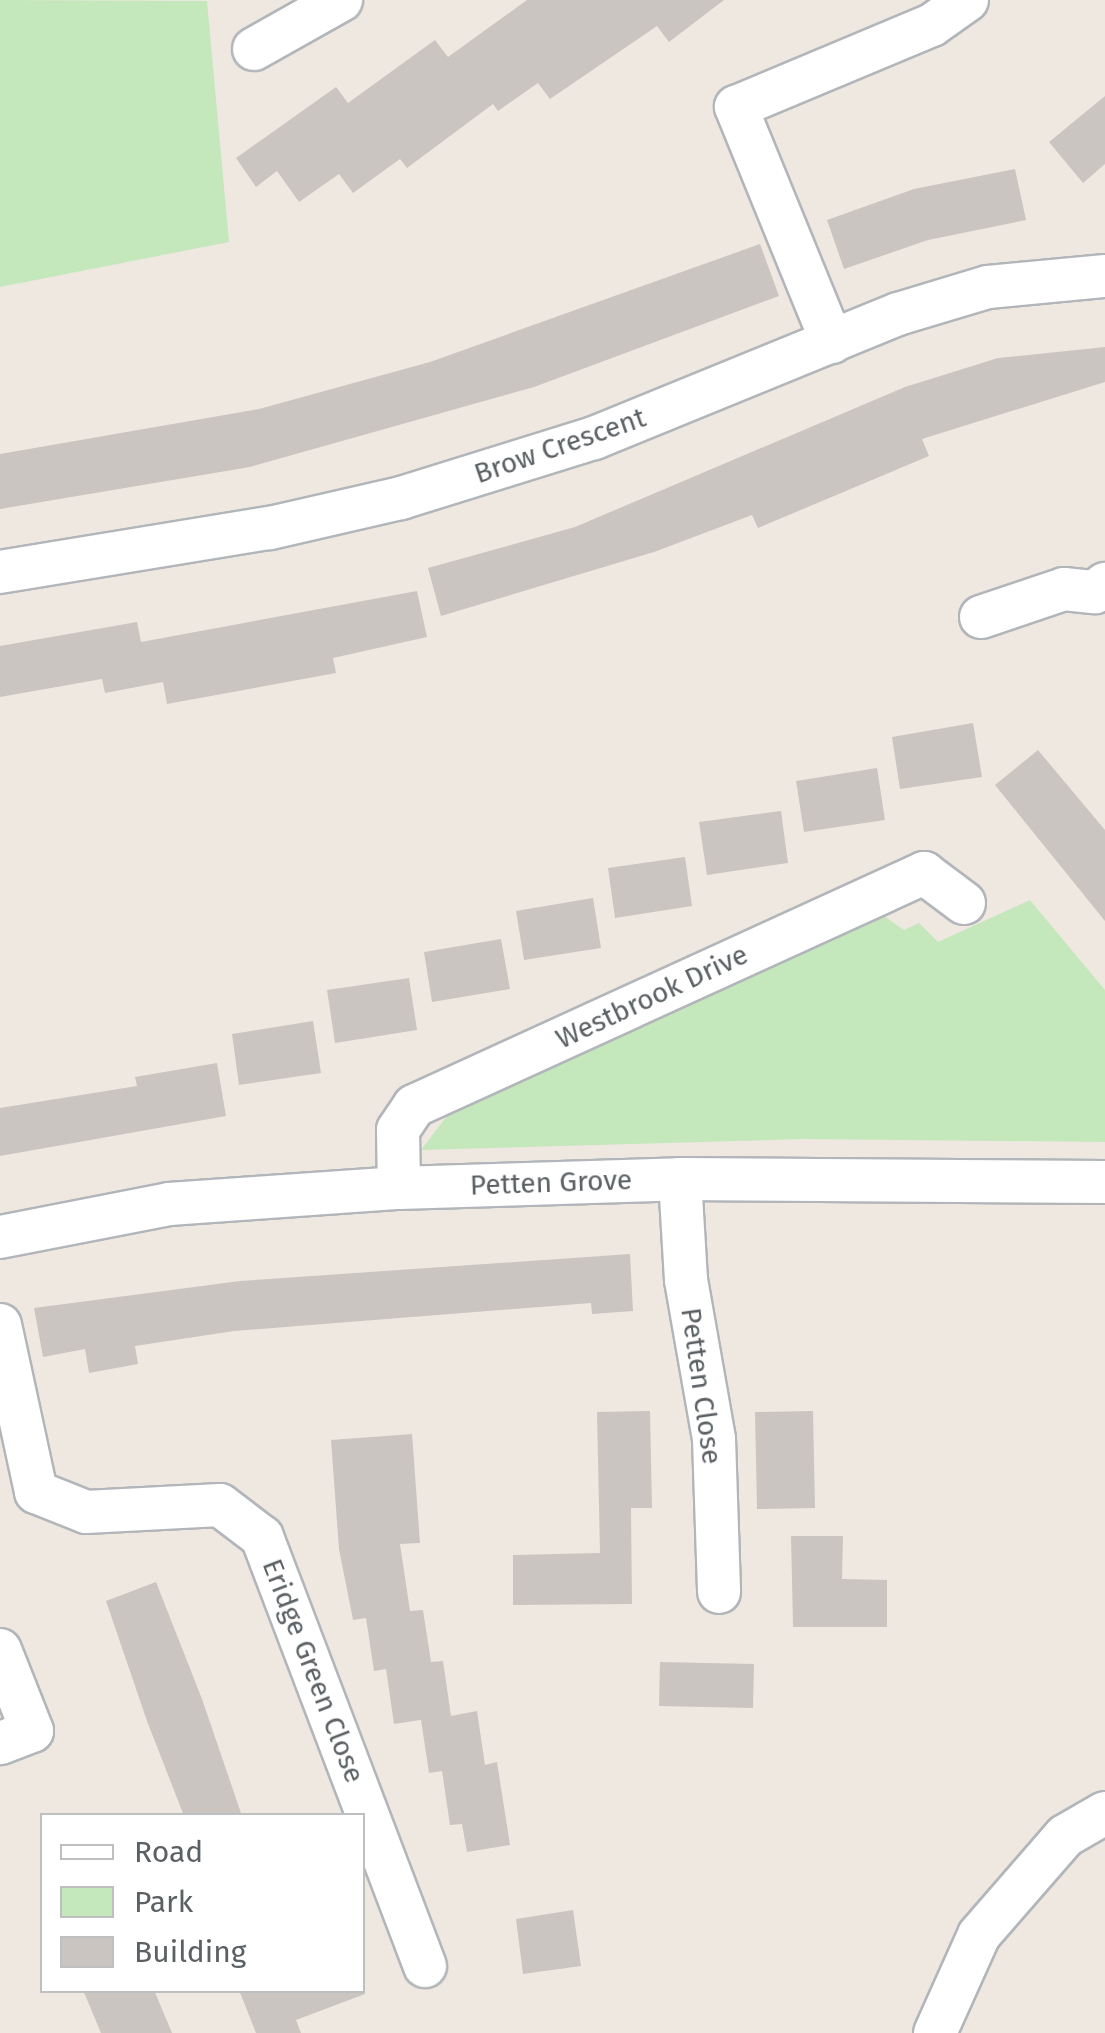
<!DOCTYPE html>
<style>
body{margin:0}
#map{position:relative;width:1105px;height:2033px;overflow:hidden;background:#eee8e1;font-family:"Fira Sans",sans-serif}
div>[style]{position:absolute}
.green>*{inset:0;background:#c5e7bc}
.building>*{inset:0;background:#cac5c0}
.roads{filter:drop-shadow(2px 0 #b2b6ba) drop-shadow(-2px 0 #b2b6ba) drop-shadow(0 2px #b2b6ba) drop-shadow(0 -2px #b2b6ba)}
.minor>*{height:42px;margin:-21px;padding:0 21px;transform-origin:21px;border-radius:21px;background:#fff}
span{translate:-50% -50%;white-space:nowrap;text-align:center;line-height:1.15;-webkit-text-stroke:10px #fff;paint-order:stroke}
.street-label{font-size:28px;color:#5a6063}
.legend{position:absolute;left:40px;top:1813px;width:325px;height:180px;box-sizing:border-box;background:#fff;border:2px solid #bdbfc1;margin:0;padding:12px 18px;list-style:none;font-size:30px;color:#5a6063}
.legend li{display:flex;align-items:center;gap:20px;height:50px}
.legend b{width:50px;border:2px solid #bdbfc1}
</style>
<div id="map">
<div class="green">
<i style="clip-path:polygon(0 0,207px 1px,229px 242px,0 287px)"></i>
<i style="clip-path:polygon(1030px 900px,1105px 990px,1105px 1142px,804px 1139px,421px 1150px,453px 1108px,878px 912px,904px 930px,919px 923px,938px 942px)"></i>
</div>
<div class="building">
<i style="clip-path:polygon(527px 0,724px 0,669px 42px,657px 26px,550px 99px,538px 83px,498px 111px,493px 104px,407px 168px,400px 159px,353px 193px,339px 174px,299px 202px,277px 171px,256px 187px,236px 158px,336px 87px,348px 103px,435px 40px,448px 57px)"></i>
<i style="clip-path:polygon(1105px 96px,1105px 164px,1083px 183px,1049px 142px)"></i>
<i style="clip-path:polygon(1015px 169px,1026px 220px,928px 240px,844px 269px,827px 220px,914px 189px)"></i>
<i style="clip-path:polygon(760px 244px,779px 296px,534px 387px,250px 467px,0 509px,0 454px,259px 409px,430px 362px)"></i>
<i style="clip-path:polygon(1105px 347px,1105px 382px,922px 439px,929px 456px,758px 528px,752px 515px,654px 552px,441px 616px,428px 568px,575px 527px,905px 387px,998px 358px)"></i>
<i style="clip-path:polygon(417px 591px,427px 637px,333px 658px,336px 673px,167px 704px,163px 682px,105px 693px,102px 679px,0 697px,0 646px,137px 622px,141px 642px)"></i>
<i style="clip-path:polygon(973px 723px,982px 777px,900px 789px,892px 737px)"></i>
<i style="clip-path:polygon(1038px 750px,1105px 830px,1105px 921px,995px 785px)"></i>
<i style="clip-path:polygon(877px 768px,885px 820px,804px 832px,796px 781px)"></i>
<i style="clip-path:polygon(781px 811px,788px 863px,707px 875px,699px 822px)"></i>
<i style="clip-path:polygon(685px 857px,692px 906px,615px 918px,608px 868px)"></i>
<i style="clip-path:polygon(593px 898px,601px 948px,524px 960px,516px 911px)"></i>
<i style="clip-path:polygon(501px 939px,510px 989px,432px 1002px,424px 952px)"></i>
<i style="clip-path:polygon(409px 978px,417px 1030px,335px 1043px,327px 990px)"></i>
<i style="clip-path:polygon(313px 1021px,321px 1073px,239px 1085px,232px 1034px)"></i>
<i style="clip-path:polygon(217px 1063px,226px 1116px,0 1156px,0 1108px,137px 1086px,135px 1077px)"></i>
<i style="clip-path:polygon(630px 1254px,633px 1311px,592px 1314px,591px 1303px,234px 1331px,135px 1346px,138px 1364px,89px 1373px,85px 1349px,43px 1357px,34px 1308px,240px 1281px)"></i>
<i style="clip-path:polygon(650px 1411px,652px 1508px,631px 1508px,632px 1604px,513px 1605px,513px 1555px,600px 1553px,597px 1412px)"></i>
<i style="clip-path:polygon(813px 1411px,815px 1508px,757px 1509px,755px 1412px)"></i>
<i style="clip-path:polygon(412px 1434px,420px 1543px,400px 1544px,410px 1611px,423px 1610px,431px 1662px,443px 1661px,451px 1716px,477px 1711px,485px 1765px,497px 1762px,510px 1845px,467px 1852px,462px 1824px,450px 1825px,442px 1771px,429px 1773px,421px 1720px,427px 1719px,394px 1724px,386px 1669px,374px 1671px,366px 1618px,353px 1620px,339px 1549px,331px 1440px)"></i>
<i style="clip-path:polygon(791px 1536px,843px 1536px,842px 1579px,887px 1580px,887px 1627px,793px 1627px)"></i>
<i style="clip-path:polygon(156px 1582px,202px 1699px,242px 1816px,184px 1816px,147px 1721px,106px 1601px)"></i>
<i style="clip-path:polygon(660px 1662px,754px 1664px,753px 1708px,659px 1706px)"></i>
<i style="clip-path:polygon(573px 1910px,581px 1966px,523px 1974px,516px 1919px)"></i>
<i style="clip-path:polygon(83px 1990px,154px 1990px,172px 2033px,101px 2033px)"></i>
<i style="clip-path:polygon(239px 1990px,364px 1990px,365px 1994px,296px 2020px,301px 2033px,256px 2033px)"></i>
</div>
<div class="roads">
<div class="minor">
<i style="left:254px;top:49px;width:100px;rotate:-29.4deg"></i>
<i style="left:832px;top:342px;width:254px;rotate:-112.2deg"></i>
<i style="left:736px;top:107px;width:212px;rotate:-22.7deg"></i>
<i style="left:932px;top:25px;width:43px;rotate:-35.5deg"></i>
<i style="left:0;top:572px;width:274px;rotate:-9.3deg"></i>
<i style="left:270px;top:528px;width:134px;rotate:-12.9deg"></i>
<i style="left:401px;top:498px;width:202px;rotate:-17.3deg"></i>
<i style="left:594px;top:438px;width:328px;rotate:-22.2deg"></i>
<i style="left:898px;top:314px;width:94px;rotate:-16.7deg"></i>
<i style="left:988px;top:287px;width:118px;rotate:-5.4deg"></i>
<i style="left:981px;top:617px;width:88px;rotate:-18.6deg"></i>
<i style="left:1064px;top:589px;width:31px;rotate:6deg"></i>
<i style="left:1095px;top:592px;width:13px;rotate:-39deg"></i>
<i style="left:680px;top:1179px;width:101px;rotate:86.6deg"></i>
<i style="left:686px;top:1280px;width:161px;rotate:80deg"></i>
<i style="left:714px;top:1439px;width:153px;rotate:88.1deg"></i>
<i style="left:399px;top:1188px;width:58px;rotate:-91deg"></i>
<i style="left:398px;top:1130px;width:29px;rotate:-56deg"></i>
<i style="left:414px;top:1106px;width:561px;rotate:-24.55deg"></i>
<i style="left:924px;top:873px;width:50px;rotate:36.9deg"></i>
<i style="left:0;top:1237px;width:172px;rotate:-11deg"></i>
<i style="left:169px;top:1204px;width:231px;rotate:-4deg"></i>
<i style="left:399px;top:1188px;width:281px;rotate:-1.8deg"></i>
<i style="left:680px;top:1179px;width:425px;rotate:0.4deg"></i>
<i style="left:0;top:1325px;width:171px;rotate:77.8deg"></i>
<i style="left:36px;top:1492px;width:54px;rotate:21.8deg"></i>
<i style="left:86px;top:1512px;width:134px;rotate:-3deg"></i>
<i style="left:220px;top:1505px;width:53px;rotate:37.3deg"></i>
<i style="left:262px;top:1537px;width:459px;rotate:69.2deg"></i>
<i style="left:0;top:1650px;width:87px;rotate:68.4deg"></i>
<i style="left:32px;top:1731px;width:34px;rotate:159deg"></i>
<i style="left:935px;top:2033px;width:107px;rotate:-65.8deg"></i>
<i style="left:979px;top:1935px;width:131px;rotate:-49deg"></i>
<i style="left:1065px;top:1836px;width:46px;rotate:-29.9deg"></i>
</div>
</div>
<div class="street-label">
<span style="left:560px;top:446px;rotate:-19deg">Brow Crescent</span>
<span style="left:652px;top:997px;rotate:-25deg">Westbrook Drive</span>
<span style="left:551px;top:1183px;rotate:-2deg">Petten Grove</span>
<span style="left:701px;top:1386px;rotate:82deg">Petten Close</span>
<span style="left:313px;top:1671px;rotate:69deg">Eridge Green Close</span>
</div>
<ul class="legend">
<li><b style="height:12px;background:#fff"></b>Road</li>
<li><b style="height:28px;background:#c5e7bc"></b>Park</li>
<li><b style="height:28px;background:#cac5c0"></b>Building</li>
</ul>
</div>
